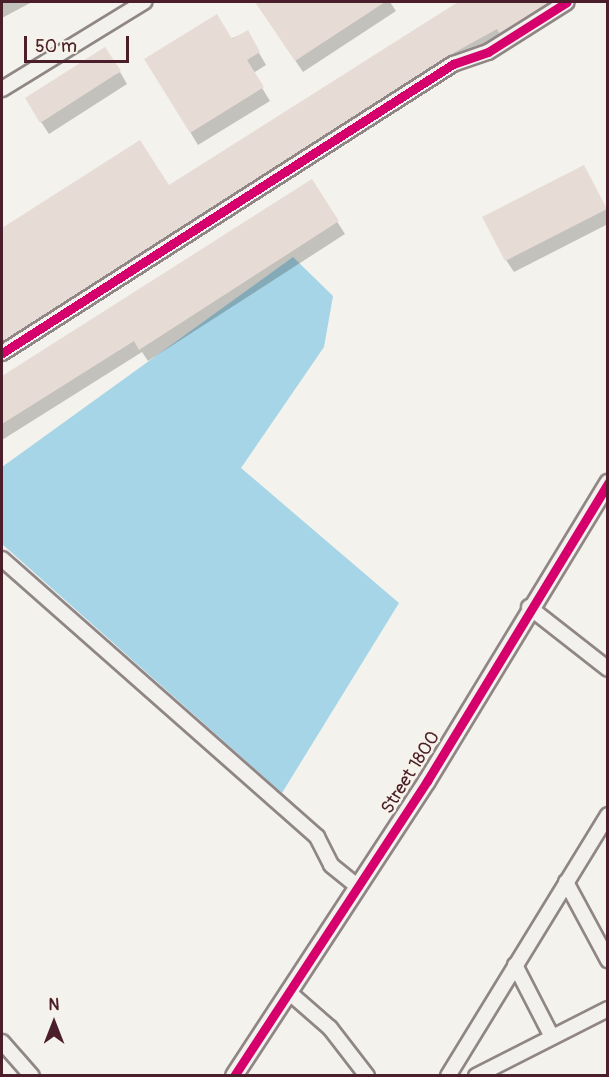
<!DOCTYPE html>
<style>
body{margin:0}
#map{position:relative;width:609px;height:1077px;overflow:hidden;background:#f4f2ec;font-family:Pangolin,sans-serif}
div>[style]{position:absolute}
.water>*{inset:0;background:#a6d5e7}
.shadow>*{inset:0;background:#0003}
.building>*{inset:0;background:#e7dbd5}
.roads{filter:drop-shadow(2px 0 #8f8685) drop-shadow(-2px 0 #8f8685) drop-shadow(0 2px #8f8685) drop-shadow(0 -2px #8f8685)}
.minor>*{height:14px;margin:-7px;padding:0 7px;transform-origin:7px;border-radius:7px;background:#f2f1ed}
.tertiary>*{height:16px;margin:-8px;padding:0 8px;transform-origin:8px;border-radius:8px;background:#f2f1ed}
.cycleway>*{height:9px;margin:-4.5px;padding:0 4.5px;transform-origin:4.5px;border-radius:4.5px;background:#d6006c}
span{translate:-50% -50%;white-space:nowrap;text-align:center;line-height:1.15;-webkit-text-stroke:5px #f7f3e8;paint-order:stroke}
.street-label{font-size:18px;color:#4a1f2b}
.frame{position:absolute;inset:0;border:3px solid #4a1f2b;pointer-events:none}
.north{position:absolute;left:24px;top:993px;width:60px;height:60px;-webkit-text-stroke:4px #f7f3e8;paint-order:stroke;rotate:0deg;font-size:16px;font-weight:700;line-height:24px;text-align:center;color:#4a1f2b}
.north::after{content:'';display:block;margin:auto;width:21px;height:27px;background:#4a1f2b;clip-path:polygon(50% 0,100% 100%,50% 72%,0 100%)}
.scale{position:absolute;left:24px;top:36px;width:105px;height:27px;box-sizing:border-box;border:3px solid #4a1f2b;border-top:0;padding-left:8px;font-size:18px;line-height:21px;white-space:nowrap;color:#4a1f2b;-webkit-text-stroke:4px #f7f3e8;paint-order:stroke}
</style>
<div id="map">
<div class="water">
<i style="clip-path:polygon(293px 257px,333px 296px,324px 347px,241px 468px,399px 603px,282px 793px,2px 544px,2px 467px)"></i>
</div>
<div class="shadow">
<i style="clip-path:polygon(2px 2px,32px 2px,2px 18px)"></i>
<i style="clip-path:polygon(256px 2px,390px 2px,396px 11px,303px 72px)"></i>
<i style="clip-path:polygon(467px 2px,554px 2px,560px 12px,455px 69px,2px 360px,2px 229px,140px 142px,168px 187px)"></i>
<i style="clip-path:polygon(247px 32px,266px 65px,253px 73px,270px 101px,198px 145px,153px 71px)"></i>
<i style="clip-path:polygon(120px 72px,127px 84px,49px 134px,34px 111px)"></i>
<i style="clip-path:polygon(590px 179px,608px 212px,608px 224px,514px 272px,506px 260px)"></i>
<i style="clip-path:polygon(311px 181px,345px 234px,148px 361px,142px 352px,2px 440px,2px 378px)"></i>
</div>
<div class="building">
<i style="clip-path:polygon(255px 2px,385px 2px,295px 61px)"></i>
<i style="clip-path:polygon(458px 2px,551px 2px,500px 34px,497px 29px,448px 56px,2px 343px,2px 228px,140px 140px,169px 185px)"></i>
<i style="clip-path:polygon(217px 14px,232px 39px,248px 30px,260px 52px,247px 60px,264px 87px,190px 133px,144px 59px)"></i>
<i style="clip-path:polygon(105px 47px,121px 71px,40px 123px,25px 98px)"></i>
<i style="clip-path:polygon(584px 165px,607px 209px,505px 261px,482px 217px)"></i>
<i style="clip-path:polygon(312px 179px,339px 221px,139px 350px,134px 341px,2px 424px,2px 376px)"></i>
</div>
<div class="roads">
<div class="minor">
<i style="left:2px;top:89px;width:167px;rotate:-31.5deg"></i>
<i style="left:2px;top:353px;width:536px;rotate:-32.65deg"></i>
<i style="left:453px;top:64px;width:37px;rotate:-19deg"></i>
<i style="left:488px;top:52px;width:93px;rotate:-32.3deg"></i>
<i style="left:2px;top:559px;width:420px;rotate:41.4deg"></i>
<i style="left:317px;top:837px;width:31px;rotate:63deg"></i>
<i style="left:331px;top:865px;width:35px;rotate:39deg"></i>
<i style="left:529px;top:607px;width:100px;rotate:38.1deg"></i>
<i style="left:566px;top:882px;width:89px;rotate:61.7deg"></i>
<i style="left:515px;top:965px;width:81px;rotate:62.8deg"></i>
<i style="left:291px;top:994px;width:52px;rotate:41.1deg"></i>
<i style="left:330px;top:1028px;width:61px;rotate:52.4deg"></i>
<i style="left:2px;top:1042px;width:45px;rotate:48.6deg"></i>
<i style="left:448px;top:1076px;width:306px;rotate:-58.5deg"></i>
<i style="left:476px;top:1076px;width:148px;rotate:-26.9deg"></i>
</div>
<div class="tertiary">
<i style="left:234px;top:1076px;width:353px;rotate:-56.8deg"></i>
<i style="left:427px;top:781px;width:349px;rotate:-58.7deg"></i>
</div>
</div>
<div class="cycleway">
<i style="left:2px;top:353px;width:536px;rotate:-32.65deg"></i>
<i style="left:453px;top:64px;width:37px;rotate:-19deg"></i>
<i style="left:488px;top:52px;width:93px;rotate:-32.3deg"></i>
<i style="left:234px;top:1076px;width:353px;rotate:-56.8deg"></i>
<i style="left:427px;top:781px;width:349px;rotate:-58.7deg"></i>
</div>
<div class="street-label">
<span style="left:411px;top:773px;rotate:-58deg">Street 1800</span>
</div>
<div class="frame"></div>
<div class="north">N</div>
<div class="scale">50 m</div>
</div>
